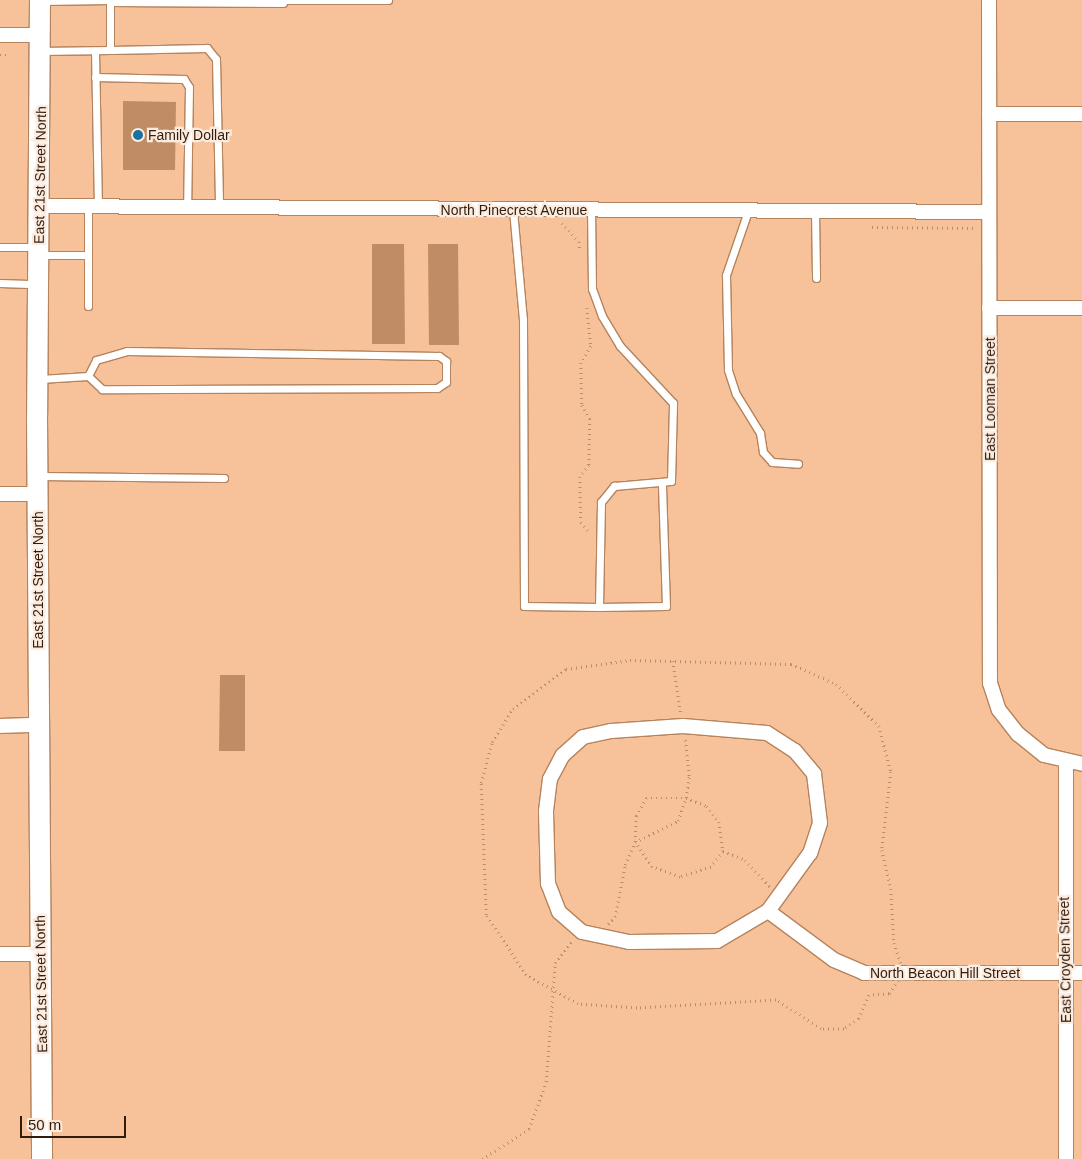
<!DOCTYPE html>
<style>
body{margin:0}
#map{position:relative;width:1082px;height:1159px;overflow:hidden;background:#f7c199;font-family:Helvetica,sans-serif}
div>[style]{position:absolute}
.building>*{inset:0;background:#bf8c66}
.path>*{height:2.5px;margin-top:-1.25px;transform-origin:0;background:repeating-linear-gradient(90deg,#b88d6d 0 1px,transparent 0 5px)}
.roads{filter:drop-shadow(1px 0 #b5835c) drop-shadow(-1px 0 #b5835c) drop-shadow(0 1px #b5835c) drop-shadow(0 -1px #b5835c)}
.lane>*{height:7px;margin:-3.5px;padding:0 3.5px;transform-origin:3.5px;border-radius:3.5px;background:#fff}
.street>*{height:14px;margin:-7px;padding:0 7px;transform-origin:7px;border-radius:7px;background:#fff}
.secondary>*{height:20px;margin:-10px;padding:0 10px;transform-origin:10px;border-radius:10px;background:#fff}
.dots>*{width:14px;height:14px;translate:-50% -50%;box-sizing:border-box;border:2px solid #fcebdf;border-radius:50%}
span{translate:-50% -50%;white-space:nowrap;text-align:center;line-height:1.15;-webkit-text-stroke:4.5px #fcebdf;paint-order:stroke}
.poi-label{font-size:14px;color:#311d0d}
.left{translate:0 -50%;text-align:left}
.street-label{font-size:14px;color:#311d0d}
.scale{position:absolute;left:20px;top:1116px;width:106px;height:22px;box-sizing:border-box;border:2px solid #311d0d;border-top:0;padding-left:6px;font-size:15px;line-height:18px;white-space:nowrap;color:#311d0d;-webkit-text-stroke:4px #fcebdf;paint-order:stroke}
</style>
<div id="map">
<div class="building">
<i style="clip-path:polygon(123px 101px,176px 102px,175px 170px,123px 170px)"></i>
<i style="clip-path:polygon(372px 244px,404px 244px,405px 344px,372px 344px)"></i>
<i style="clip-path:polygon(428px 244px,458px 244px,459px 345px,429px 345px)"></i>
<i style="clip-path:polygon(220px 675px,245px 675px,245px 751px,219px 751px)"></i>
</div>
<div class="path">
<i style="left:0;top:55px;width:8px"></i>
<i style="left:562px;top:223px;width:25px;rotate:48deg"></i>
<i style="left:579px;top:242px;width:8px;rotate:83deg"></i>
<i style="left:872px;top:227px;width:105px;rotate:0.5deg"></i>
<i style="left:587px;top:308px;width:38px;rotate:84deg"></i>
<i style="left:591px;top:346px;width:20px;rotate:120deg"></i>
<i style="left:581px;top:363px;width:42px;rotate:88.6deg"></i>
<i style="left:582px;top:405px;width:16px;rotate:60deg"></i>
<i style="left:590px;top:419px;width:46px;rotate:91.2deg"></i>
<i style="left:589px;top:465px;width:15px;rotate:127deg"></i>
<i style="left:580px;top:477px;width:45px;rotate:88.7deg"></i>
<i style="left:581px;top:522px;width:13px;rotate:51deg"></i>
<i style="left:630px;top:660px;width:161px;rotate:1.4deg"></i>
<i style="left:791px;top:664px;width:49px;rotate:24deg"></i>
<i style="left:836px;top:684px;width:60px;rotate:44.3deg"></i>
<i style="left:879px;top:726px;width:48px;rotate:75.4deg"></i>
<i style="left:891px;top:772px;width:79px;rotate:96.6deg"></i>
<i style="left:882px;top:850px;width:40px;rotate:77deg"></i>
<i style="left:891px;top:889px;width:54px;rotate:86.8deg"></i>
<i style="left:894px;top:943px;width:31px;rotate:71deg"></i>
<i style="left:904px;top:972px;width:27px;rotate:124deg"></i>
<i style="left:889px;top:994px;width:20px;rotate:177deg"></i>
<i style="left:869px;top:995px;width:26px;rotate:113deg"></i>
<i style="left:859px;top:1019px;width:18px;rotate:146deg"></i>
<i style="left:844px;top:1029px;width:23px;rotate:180deg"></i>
<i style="left:821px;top:1029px;width:54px;rotate:-147.2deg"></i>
<i style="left:776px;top:1000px;width:139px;rotate:176.7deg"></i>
<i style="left:637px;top:1008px;width:59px;rotate:-176.1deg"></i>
<i style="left:578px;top:1004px;width:60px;rotate:-150.9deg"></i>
<i style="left:526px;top:975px;width:72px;rotate:-123.7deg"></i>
<i style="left:486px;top:915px;width:132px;rotate:-92.2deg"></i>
<i style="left:481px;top:783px;width:42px;rotate:-75deg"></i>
<i style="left:492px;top:742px;width:39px;rotate:-58deg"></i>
<i style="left:513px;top:709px;width:66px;rotate:-37deg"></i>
<i style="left:566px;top:669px;width:65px;rotate:-8deg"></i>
<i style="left:673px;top:661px;width:54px;rotate:81.4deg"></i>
<i style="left:723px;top:851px;width:24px;rotate:22deg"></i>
<i style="left:745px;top:860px;width:37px;rotate:47deg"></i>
<i style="left:608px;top:924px;width:10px;rotate:-45deg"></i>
<i style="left:615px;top:917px;width:53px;rotate:-79.1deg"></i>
<i style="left:625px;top:865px;width:25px;rotate:-67deg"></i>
<i style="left:635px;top:842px;width:48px;rotate:-26deg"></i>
<i style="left:678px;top:821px;width:24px;rotate:-71deg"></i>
<i style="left:686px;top:798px;width:22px;rotate:21deg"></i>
<i style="left:707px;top:806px;width:20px;rotate:53deg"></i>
<i style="left:719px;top:822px;width:29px;rotate:82deg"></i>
<i style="left:723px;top:851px;width:20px;rotate:127deg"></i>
<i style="left:711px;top:867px;width:33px;rotate:162deg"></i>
<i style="left:680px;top:877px;width:30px;rotate:-160deg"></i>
<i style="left:652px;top:867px;width:30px;rotate:-124deg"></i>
<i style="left:635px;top:842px;width:26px;rotate:-88deg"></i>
<i style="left:636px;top:816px;width:21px;rotate:-61deg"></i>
<i style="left:646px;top:798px;width:40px"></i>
<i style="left:686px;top:798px;width:22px;rotate:-82deg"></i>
<i style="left:689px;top:776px;width:37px;rotate:-96deg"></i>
<i style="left:482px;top:1159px;width:56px;rotate:-32.6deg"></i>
<i style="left:529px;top:1129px;width:50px;rotate:-70.1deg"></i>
<i style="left:546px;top:1082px;width:119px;rotate:-85.7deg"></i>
<i style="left:555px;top:963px;width:29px;rotate:-52deg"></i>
</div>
<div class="roads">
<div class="lane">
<i style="left:283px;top:0;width:105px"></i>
<i style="left:42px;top:1px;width:68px;rotate:-0.8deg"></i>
<i style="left:110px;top:50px;width:97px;rotate:-1.2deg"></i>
<i style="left:207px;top:48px;width:14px;rotate:51deg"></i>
<i style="left:216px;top:59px;width:148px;rotate:88.8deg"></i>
<i style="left:40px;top:51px;width:70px;rotate:-0.8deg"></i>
<i style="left:110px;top:50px;width:48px;rotate:-90deg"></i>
<i style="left:110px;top:2px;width:173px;rotate:0.3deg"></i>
<i style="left:95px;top:51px;width:156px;rotate:88.9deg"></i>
<i style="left:95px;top:77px;width:89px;rotate:1.3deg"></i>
<i style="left:184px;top:79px;width:9px;rotate:58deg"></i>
<i style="left:189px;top:87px;width:121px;rotate:90.9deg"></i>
<i style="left:513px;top:210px;width:109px;rotate:84.8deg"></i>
<i style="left:523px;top:319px;width:287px;rotate:89.8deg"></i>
<i style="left:524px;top:606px;width:75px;rotate:0.8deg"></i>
<i style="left:599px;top:607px;width:105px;rotate:-88.9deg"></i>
<i style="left:601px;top:502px;width:21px;rotate:-51deg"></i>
<i style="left:614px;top:486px;width:57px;rotate:-5deg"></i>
<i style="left:671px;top:481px;width:78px;rotate:-88.5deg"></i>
<i style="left:673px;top:403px;width:78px;rotate:-132.9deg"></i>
<i style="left:620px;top:346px;width:35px;rotate:-121deg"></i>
<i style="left:602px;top:316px;width:29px;rotate:-110deg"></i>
<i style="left:592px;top:289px;width:79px;rotate:-90.7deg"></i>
<i style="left:748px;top:211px;width:68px;rotate:109deg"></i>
<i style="left:726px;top:275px;width:95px;rotate:88.8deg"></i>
<i style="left:728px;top:370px;width:25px;rotate:72deg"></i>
<i style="left:736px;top:394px;width:46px;rotate:58.4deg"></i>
<i style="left:760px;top:433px;width:19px;rotate:81deg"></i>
<i style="left:763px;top:452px;width:13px;rotate:48deg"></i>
<i style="left:772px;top:462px;width:26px;rotate:4deg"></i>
<i style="left:815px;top:211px;width:67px;rotate:89.1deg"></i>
<i style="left:0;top:247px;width:37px"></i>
<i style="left:41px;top:255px;width:47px"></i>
<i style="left:0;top:283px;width:36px;rotate:2deg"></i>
<i style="left:88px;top:306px;width:99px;rotate:-90deg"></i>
<i style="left:40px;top:379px;width:48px;rotate:-3.6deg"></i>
<i style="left:88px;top:376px;width:18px;rotate:-63deg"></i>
<i style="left:96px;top:360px;width:32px;rotate:-16deg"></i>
<i style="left:127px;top:351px;width:312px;rotate:0.9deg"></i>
<i style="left:439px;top:356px;width:9px;rotate:36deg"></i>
<i style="left:446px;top:361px;width:21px;rotate:90deg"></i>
<i style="left:446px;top:382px;width:11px;rotate:146deg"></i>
<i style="left:437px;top:388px;width:335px;rotate:179.8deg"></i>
<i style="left:102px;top:389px;width:19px;rotate:-137deg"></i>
<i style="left:40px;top:476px;width:184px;rotate:0.6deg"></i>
<i style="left:599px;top:607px;width:67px;rotate:-0.9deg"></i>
<i style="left:666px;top:606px;width:121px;rotate:-91.9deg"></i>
</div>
<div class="street">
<i style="left:989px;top:0;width:683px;rotate:89.92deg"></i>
<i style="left:990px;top:683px;width:28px;rotate:72deg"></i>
<i style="left:999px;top:710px;width:31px;rotate:52deg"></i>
<i style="left:1018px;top:734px;width:33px;rotate:39deg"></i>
<i style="left:1044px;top:755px;width:39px;rotate:13deg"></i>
<i style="left:0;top:35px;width:40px"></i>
<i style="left:989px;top:114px;width:93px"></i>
<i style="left:39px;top:206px;width:950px;rotate:0.36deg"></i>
<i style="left:989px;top:308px;width:93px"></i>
<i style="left:0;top:494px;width:37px"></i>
<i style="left:0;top:726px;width:38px;rotate:-2deg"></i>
<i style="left:1066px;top:762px;width:397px;rotate:90deg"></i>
<i style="left:768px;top:911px;width:59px;rotate:149.5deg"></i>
<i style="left:717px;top:941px;width:88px;rotate:179.3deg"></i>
<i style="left:629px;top:942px;width:48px;rotate:-168deg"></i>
<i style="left:582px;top:932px;width:30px;rotate:-139deg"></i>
<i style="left:559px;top:912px;width:30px;rotate:-111deg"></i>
<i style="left:548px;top:884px;width:73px;rotate:-91.6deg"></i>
<i style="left:546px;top:811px;width:32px;rotate:-83deg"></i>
<i style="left:550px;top:779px;width:27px;rotate:-62deg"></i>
<i style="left:563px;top:755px;width:27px;rotate:-42deg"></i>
<i style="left:583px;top:737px;width:29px;rotate:-12deg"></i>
<i style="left:611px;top:731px;width:72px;rotate:-4deg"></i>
<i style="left:683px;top:726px;width:84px;rotate:4.8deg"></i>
<i style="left:767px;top:733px;width:33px;rotate:33deg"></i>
<i style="left:795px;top:751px;width:30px;rotate:50deg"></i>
<i style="left:814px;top:774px;width:49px;rotate:83deg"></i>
<i style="left:820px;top:823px;width:32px;rotate:108deg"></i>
<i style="left:810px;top:853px;width:72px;rotate:125.9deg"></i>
<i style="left:768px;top:911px;width:82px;rotate:36.6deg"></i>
<i style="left:834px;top:960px;width:33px;rotate:23deg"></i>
<i style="left:864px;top:973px;width:218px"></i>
<i style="left:0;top:954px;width:40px"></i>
</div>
<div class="secondary">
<i style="left:40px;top:0;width:416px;rotate:90.4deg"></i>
<i style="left:37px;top:416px;width:743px;rotate:89.61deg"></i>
</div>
</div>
<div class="dots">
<i style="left:138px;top:135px;background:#1772a1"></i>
</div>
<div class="poi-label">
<span class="left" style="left:148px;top:135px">Family Dollar</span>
</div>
<div class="street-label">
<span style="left:40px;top:175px;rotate:-89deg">East 21st Street North</span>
<span style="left:514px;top:210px">North Pinecrest Avenue</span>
<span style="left:990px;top:399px;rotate:-90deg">East Looman Street</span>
<span style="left:38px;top:580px;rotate:-90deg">East 21st Street North</span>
<span style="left:1065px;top:960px;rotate:-91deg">East Croyden Street</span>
<span style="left:945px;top:973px">North Beacon Hill Street</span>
<span style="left:41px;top:984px;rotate:-91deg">East 21st Street North</span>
</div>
<div class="scale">50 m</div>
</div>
